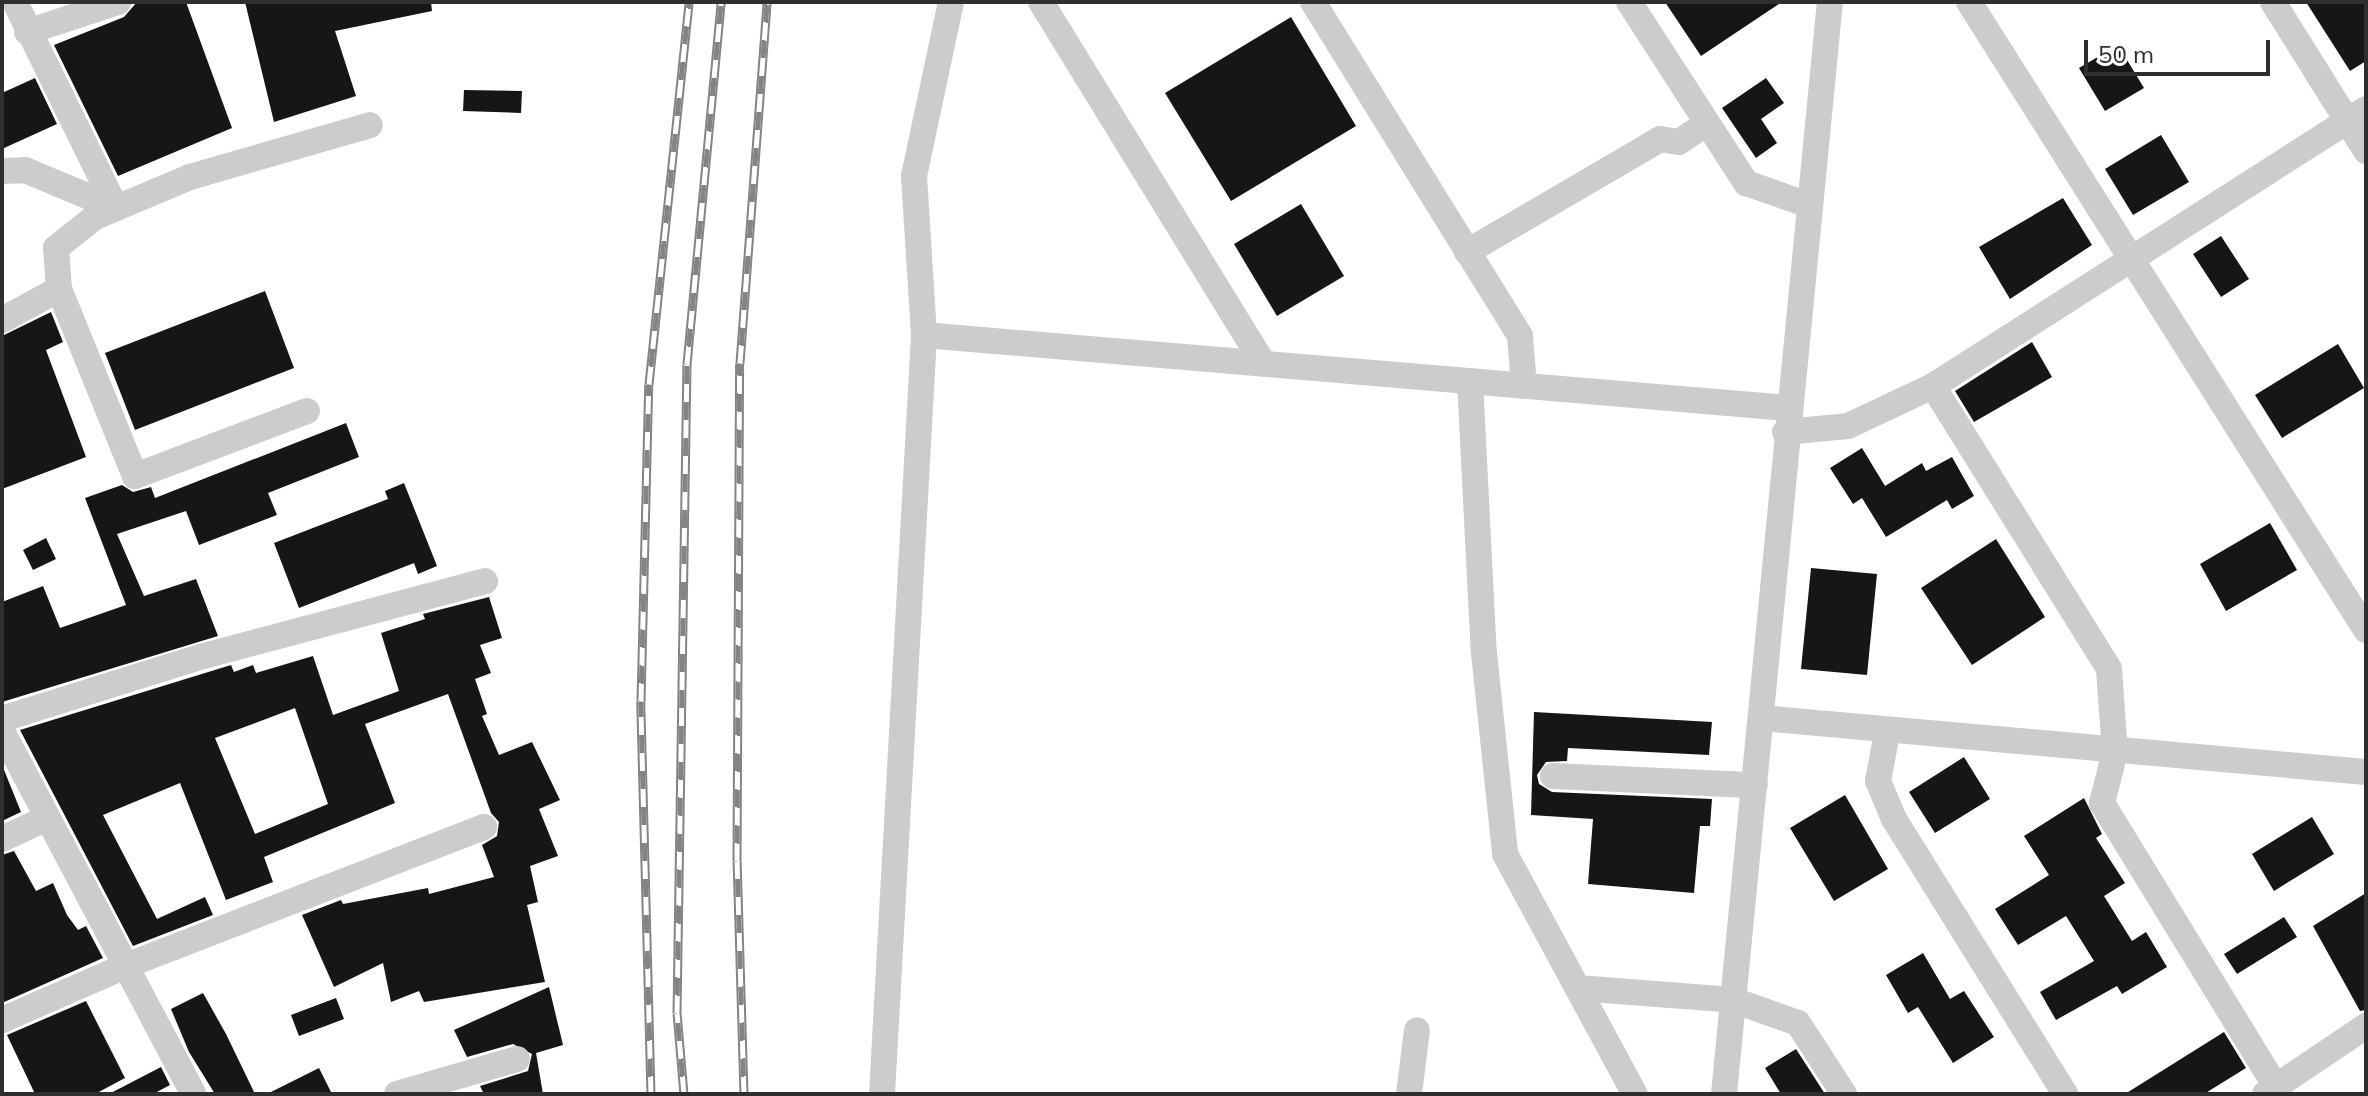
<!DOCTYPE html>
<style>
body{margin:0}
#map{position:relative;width:2368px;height:1096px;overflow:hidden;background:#fff;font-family:Mulish,sans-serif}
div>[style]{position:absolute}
.building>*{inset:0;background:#161616}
.street>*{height:26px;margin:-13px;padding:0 13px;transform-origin:13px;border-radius:13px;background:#ccc}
.rail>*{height:9px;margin-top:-4.5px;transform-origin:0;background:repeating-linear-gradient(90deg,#fff 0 18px,#848484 0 36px);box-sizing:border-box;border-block:2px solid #848484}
span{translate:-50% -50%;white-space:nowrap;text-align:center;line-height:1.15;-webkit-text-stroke:8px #fff;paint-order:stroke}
.frame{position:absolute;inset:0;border:4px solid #2f2f2f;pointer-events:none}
.scale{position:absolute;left:2084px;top:40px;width:186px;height:36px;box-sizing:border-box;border:4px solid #2f2f2f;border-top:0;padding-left:10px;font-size:24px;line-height:28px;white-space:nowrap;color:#2f2f2f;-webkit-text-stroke:6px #fff;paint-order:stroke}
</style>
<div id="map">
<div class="building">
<i style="clip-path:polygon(137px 2px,186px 2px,232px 128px,118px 176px,54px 45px,124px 17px)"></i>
<i style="clip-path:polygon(245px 2px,431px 2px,432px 11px,335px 31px,356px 96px,274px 122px)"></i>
<i style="clip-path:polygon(1665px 2px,1782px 2px,1701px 56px)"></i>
<i style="clip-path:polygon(2306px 2px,2366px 2px,2366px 61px,2350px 71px)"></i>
<i style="clip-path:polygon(1291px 17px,1356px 126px,1231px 201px,1165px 93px)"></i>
<i style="clip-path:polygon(2118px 45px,2144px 88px,2105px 111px,2079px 68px)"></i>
<i style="clip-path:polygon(35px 78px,57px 124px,2px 149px,2px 93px)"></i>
<i style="clip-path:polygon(1766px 78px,1784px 103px,1761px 119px,1777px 143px,1756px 158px,1722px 108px)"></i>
<i style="clip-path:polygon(464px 90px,522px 91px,521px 113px,463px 111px)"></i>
<i style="clip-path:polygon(2161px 135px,2189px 182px,2133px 215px,2105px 169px)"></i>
<i style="clip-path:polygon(2063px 198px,2092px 245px,2010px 299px,1979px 247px)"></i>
<i style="clip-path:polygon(1301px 204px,1344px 276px,1277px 316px,1234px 244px)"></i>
<i style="clip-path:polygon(2221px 236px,2249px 279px,2221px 297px,2193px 254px)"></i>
<i style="clip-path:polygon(265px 291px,294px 368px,135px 430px,105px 353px)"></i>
<i style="clip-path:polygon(51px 312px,63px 342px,46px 350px,86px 457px,2px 489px,2px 336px)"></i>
<i style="clip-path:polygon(2032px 342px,2052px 377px,1974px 422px,1955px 391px)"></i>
<i style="clip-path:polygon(2338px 344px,2364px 388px,2282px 438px,2255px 395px)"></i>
<i style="clip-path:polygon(346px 423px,359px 457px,268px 493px,277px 515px,199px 545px,186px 511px,117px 534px,144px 596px,196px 579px,218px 636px,2px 702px,2px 602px,43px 586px,60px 628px,126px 605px,85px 498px,122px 485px,133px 492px,151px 487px,155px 498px)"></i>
<i style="clip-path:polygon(1862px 448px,1885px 486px,1922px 463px,1926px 471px,1952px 457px,1974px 496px,1952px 509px,1947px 500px,1886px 537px,1862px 498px,1853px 504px,1830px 468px)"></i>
<i style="clip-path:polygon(404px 483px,437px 566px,418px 574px,414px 563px,299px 608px,274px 543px,388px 499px,385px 491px)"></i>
<i style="clip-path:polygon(2270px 523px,2297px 570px,2226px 611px,2200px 564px)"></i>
<i style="clip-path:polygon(46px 538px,56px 559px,33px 570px,23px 550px)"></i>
<i style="clip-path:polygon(1996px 539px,2045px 617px,1972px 665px,1921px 588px)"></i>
<i style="clip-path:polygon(1811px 568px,1877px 574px,1867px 675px,1801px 669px)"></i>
<i style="clip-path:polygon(evenodd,489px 597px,502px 638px,480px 645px,491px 673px,475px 679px,487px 714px,482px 716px,499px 755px,532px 742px,560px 800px,539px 809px,558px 856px,530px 866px,538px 902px,527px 905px,545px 982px,424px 1002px,419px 991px,391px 1002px,383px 963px,334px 987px,302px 915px,341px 900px,343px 904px,428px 888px,429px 894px,494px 877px,482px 845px,497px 836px,499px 822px,491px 813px,448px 694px,365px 724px,395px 803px,264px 857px,273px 882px,226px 900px,180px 783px,103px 815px,157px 919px,205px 897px,213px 915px,133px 946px,20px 730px,231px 665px,234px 672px,253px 665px,256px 673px,313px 656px,333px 715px,399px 691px,381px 633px,425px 619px,423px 614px,489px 597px,295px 708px,328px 804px,255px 834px,215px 738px,295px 708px)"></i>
<i style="clip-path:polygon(1534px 712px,1712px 722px,1709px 755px,1568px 748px,1567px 761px,1546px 762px,1537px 775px,1539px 784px,1552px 792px,1712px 799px,1710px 826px,1700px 826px,1694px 893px,1588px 884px,1593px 819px,1531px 815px)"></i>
<i style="clip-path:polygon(1964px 757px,1990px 799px,1935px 833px,1909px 792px)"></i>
<i style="clip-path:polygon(2px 765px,21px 812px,2px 821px)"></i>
<i style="clip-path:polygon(1845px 795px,1888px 869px,1834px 901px,1790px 828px)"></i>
<i style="clip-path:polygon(2084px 798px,2102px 834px,2096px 838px,2125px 883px,2104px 896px,2132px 941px,2146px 932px,2167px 967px,2122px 994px,2117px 986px,2056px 1020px,2040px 992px,2094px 961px,2066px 916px,2018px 945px,1995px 909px,2049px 875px,2024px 836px)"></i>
<i style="clip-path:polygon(2312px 817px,2334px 854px,2274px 891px,2252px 854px)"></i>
<i style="clip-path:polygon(14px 851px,36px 891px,53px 883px,67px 915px,78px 930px,86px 926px,103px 958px,2px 1003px,2px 855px)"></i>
<i style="clip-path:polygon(2366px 893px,2366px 1010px,2360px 1011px,2313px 926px)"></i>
<i style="clip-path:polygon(2284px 917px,2297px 937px,2237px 974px,2224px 954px)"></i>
<i style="clip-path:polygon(1923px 953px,1950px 999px,1964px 991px,1994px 1037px,1953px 1063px,1918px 1007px,1908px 1013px,1886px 975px)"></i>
<i style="clip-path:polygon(549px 987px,563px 1045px,536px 1053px,543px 1094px,484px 1094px,480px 1086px,528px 1071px,532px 1054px,513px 1044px,467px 1057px,454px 1030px)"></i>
<i style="clip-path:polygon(203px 993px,226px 1034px,255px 1094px,215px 1094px,189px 1052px,171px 1009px)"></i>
<i style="clip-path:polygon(336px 998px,344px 1019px,299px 1036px,291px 1015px)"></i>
<i style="clip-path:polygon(86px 1001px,125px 1078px,95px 1094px,35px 1094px,7px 1035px)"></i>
<i style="clip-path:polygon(2224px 1032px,2246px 1068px,2204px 1094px,2125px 1094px)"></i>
<i style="clip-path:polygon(1796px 1049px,1825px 1094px,1781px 1094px,1765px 1068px)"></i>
<i style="clip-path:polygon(161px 1067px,170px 1085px,153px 1094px,109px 1094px)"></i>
<i style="clip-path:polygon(319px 1068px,332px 1094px,267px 1094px)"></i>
</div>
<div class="street">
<i style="left:15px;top:2px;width:229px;rotate:63.9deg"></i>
<i style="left:1041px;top:2px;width:424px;rotate:58.4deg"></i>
<i style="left:1313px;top:2px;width:393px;rotate:58.2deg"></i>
<i style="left:1520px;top:336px;width:50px;rotate:85.4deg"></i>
<i style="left:1629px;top:2px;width:216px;rotate:57.1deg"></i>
<i style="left:1746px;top:183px;width:67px;rotate:19.2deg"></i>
<i style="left:1969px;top:2px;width:743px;rotate:57.7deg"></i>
<i style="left:2273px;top:2px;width:176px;rotate:58deg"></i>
<i style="left:27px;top:32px;width:96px;rotate:-18.2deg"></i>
<i style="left:2px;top:171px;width:23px;rotate:-2deg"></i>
<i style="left:25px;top:170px;width:99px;rotate:22.7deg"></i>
<i style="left:1467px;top:252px;width:224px;rotate:-30.3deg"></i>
<i style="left:1660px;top:139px;width:19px;rotate:9deg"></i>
<i style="left:1679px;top:142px;width:34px;rotate:-34deg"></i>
<i style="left:2px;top:320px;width:65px;rotate:-28.5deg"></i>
<i style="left:924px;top:335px;width:867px;rotate:4.83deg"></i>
<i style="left:1470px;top:381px;width:272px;rotate:87.1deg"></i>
<i style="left:1484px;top:653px;width:202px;rotate:84deg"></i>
<i style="left:1505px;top:854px;width:273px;rotate:61.6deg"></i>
<i style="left:1933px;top:386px;width:333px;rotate:58.1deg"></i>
<i style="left:2109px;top:669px;width:83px;rotate:85.9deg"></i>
<i style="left:2115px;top:752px;width:53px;rotate:104.3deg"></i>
<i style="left:2102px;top:803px;width:333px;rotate:58.5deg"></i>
<i style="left:307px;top:411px;width:184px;rotate:159.3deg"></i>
<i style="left:135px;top:476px;width:202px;rotate:-112.1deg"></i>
<i style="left:59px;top:289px;width:41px;rotate:-94.2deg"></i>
<i style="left:56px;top:248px;width:50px;rotate:-38.5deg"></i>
<i style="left:95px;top:217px;width:103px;rotate:-22.8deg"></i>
<i style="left:190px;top:177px;width:187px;rotate:-16.1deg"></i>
<i style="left:1785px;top:432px;width:63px;rotate:-5.4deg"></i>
<i style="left:1848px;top:426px;width:94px;rotate:-25.2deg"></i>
<i style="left:1933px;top:386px;width:514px;rotate:-32.61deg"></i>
<i style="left:1762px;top:718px;width:606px;rotate:5.11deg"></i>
<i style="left:2px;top:719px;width:207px;rotate:-17.4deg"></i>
<i style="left:200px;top:657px;width:295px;rotate:-14.9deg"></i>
<i style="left:2px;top:731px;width:410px;rotate:62.2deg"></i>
<i style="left:1887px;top:733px;width:49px;rotate:100.6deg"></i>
<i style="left:1878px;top:781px;width:41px;rotate:67.2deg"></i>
<i style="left:1894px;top:819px;width:324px;rotate:58.1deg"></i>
<i style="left:1553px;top:776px;width:202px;rotate:2.6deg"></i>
<i style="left:2px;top:839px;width:47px;rotate:-24.9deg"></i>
<i style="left:1578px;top:988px;width:155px;rotate:4.4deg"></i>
<i style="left:1733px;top:1000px;width:69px;rotate:19.5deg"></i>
<i style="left:1798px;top:1023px;width:85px;rotate:57.1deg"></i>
<i style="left:2px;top:1020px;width:137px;rotate:-23.6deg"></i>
<i style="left:128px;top:965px;width:382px;rotate:-21.2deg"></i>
<i style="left:397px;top:1094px;width:125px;rotate:-16.3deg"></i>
<i style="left:882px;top:1094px;width:760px;rotate:-86.83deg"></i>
<i style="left:924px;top:335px;width:159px;rotate:-93.6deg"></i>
<i style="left:914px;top:176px;width:178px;rotate:-78deg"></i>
<i style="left:1409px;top:1094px;width:64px;rotate:-82.9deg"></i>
<i style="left:1724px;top:1094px;width:1097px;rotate:-84.46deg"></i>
<i style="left:2265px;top:1094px;width:122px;rotate:-34deg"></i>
</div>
<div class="rail">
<i style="left:651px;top:1094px;width:393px;rotate:-91.5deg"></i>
<i style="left:641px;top:701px;width:317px;rotate:-88.6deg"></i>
<i style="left:649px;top:384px;width:384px;rotate:-84deg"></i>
<i style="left:684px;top:1094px;width:81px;rotate:-94.9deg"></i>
<i style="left:677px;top:1013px;width:649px;rotate:-89.12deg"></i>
<i style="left:687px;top:364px;width:364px;rotate:-84.6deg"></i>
<i style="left:744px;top:1094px;width:233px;rotate:-91.7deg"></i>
<i style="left:737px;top:861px;width:498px;rotate:-89.7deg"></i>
<i style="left:740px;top:363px;width:362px;rotate:-85.7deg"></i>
</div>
<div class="frame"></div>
<div class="scale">50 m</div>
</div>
